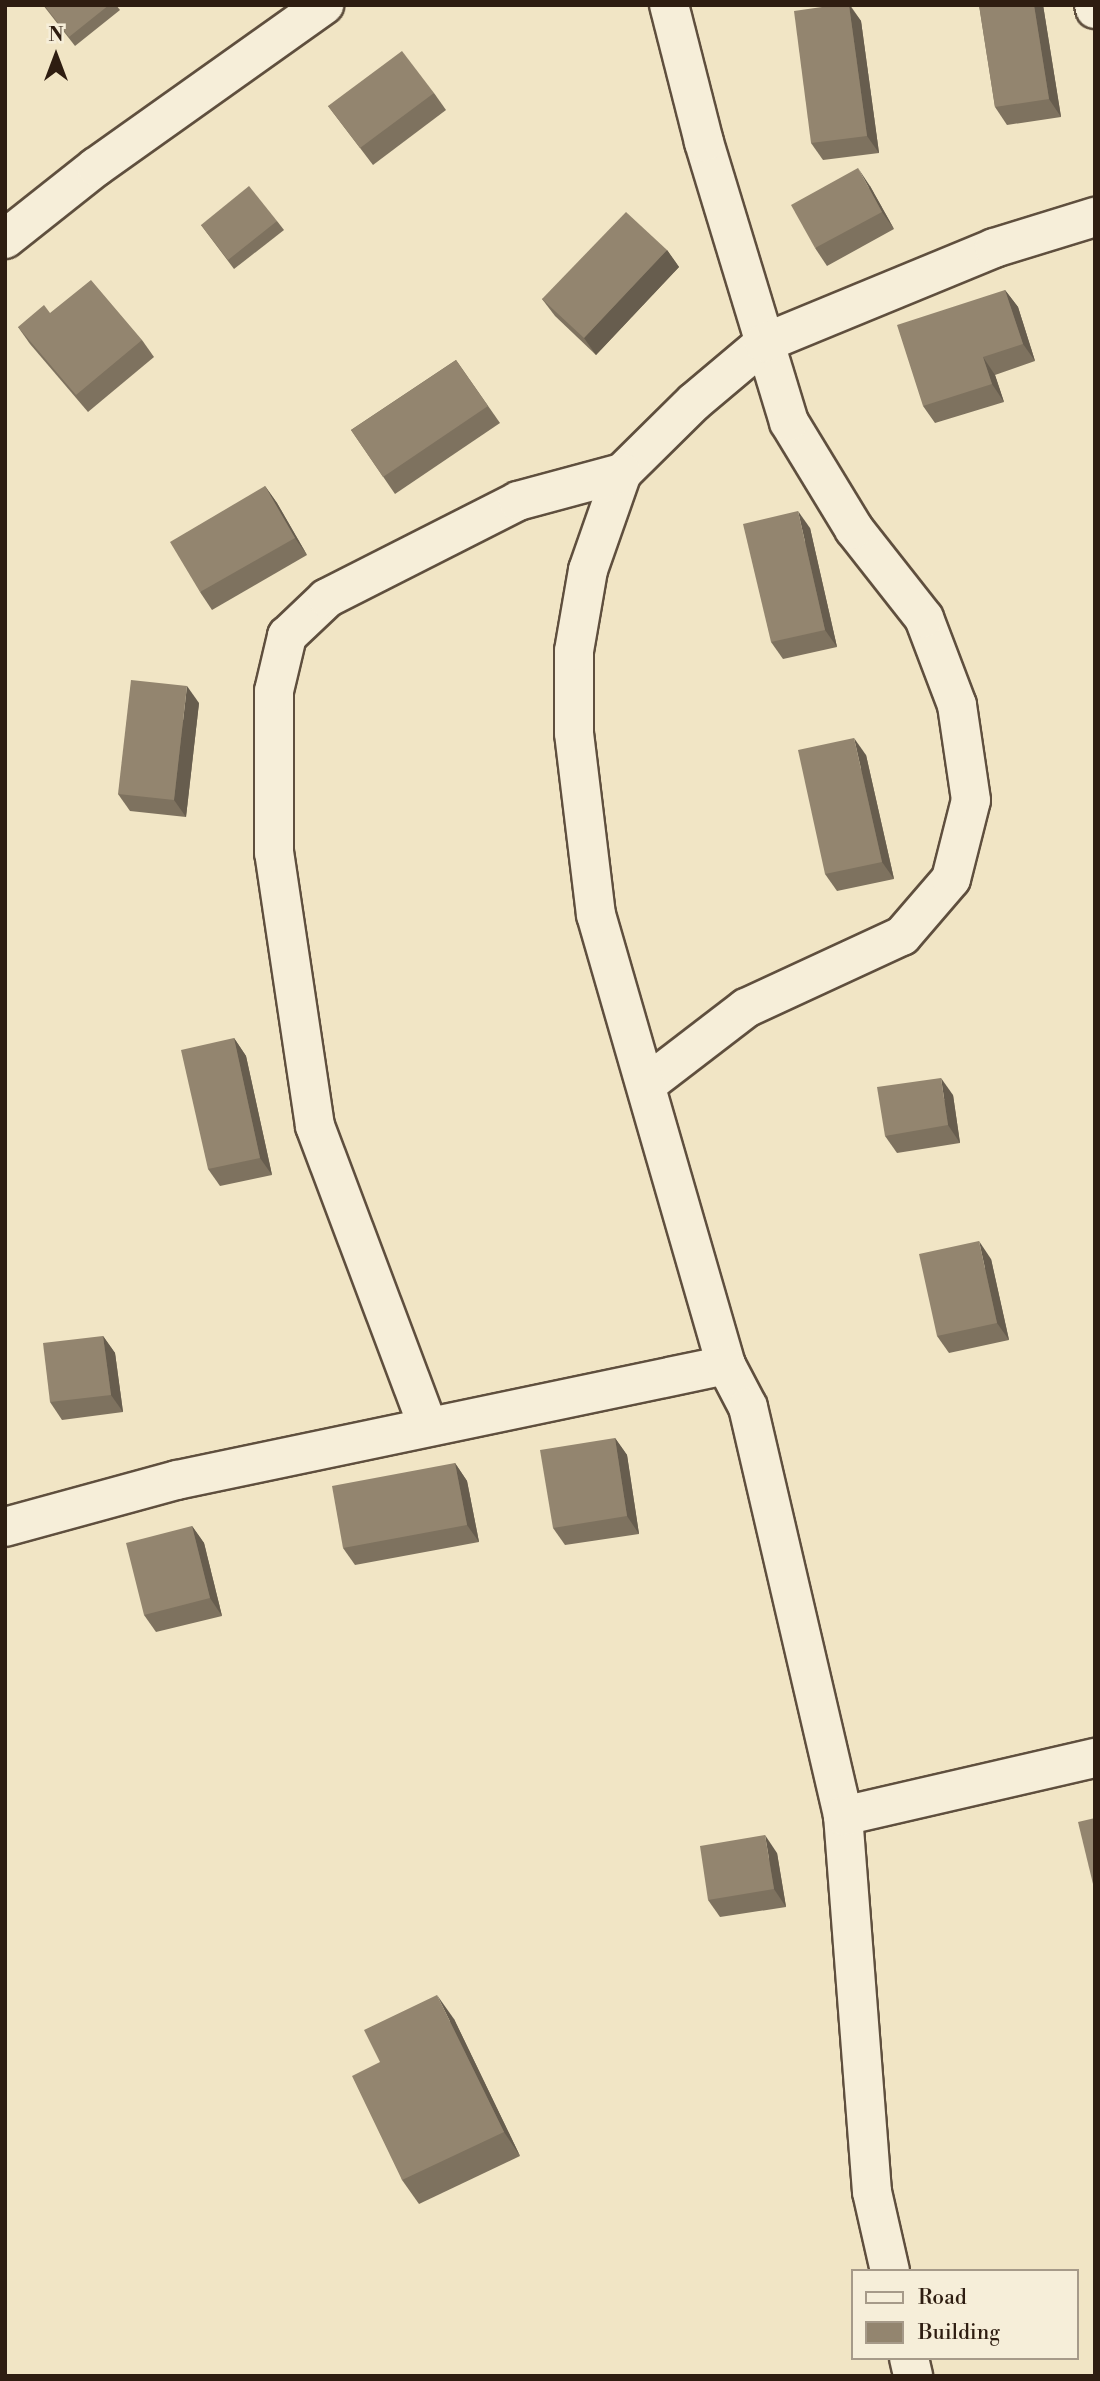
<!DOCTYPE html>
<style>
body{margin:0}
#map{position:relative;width:1100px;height:2381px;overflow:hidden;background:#f1e5c5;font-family:"Libre Bodoni",serif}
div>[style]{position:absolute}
.roads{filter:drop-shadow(2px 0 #5f4f3e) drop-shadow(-2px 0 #5f4f3e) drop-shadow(0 2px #5f4f3e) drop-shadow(0 -2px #5f4f3e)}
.minor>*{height:38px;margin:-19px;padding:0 19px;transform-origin:19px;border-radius:19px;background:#f6eed9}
.wall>*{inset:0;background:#7e725f}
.shaded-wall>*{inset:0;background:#675d4e}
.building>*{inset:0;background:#93856f}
span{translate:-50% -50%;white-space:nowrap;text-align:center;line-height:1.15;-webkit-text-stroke:6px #f6eed9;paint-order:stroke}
.frame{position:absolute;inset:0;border:7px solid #2e1d11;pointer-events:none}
.legend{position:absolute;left:851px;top:2269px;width:228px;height:91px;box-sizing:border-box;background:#f6eed9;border:2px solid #a69a89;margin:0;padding:9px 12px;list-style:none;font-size:21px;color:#2e1d11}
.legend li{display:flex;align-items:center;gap:14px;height:35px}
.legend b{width:35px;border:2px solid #a69a89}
.north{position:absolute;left:21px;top:21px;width:70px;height:70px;-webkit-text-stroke:5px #f6eed9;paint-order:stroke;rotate:0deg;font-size:19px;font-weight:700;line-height:28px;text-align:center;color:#2e1d11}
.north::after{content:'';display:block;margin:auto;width:24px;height:32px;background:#2e1d11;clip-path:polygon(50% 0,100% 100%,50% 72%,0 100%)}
</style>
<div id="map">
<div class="roads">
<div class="minor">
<i style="left:1094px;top:5px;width:4px;rotate:76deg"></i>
<i style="left:5px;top:239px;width:116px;rotate:-38.4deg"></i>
<i style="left:96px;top:167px;width:280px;rotate:-35.4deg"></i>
<i style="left:647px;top:1084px;width:125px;rotate:-37.5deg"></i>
<i style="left:746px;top:1008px;width:172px;rotate:-24.8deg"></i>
<i style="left:902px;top:936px;width:75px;rotate:-49.3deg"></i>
<i style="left:951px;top:879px;width:81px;rotate:-75.8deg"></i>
<i style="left:971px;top:800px;width:96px;rotate:-98.4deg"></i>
<i style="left:957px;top:705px;width:93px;rotate:-110.8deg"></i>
<i style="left:924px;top:618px;width:113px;rotate:-128.2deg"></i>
<i style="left:854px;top:529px;width:125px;rotate:-121.3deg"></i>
<i style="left:789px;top:422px;width:293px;rotate:-106.9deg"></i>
<i style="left:704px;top:142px;width:141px;rotate:-104.3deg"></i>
<i style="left:726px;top:1365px;width:468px;rotate:-106.1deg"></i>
<i style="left:596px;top:915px;width:183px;rotate:-96.9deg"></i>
<i style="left:574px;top:733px;width:82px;rotate:-90deg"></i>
<i style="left:574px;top:651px;width:82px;rotate:-80.2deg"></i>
<i style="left:588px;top:570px;width:103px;rotate:-70.7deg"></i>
<i style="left:622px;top:473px;width:101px;rotate:-44.6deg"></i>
<i style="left:694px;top:402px;width:92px;rotate:-40.1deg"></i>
<i style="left:764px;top:343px;width:249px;rotate:-22.4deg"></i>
<i style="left:994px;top:248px;width:106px;rotate:-17.1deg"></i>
<i style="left:427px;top:1424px;width:318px;rotate:-110.6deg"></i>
<i style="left:315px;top:1126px;width:276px;rotate:-98.5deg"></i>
<i style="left:274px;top:853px;width:162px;rotate:-90deg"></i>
<i style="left:274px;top:691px;width:57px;rotate:-76.7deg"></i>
<i style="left:287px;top:636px;width:55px;rotate:-43.5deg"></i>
<i style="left:327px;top:598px;width:214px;rotate:-26.9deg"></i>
<i style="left:518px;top:501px;width:108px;rotate:-15.1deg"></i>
<i style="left:5px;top:1527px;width:178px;rotate:-15.3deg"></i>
<i style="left:177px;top:1480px;width:561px;rotate:-11.83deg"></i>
<i style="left:726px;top:1365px;width:47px;rotate:62.4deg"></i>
<i style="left:748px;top:1407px;width:420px;rotate:76.9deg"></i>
<i style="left:890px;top:2271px;width:81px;rotate:-102.8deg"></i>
<i style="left:872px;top:2192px;width:377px;rotate:-94.4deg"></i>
<i style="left:843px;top:1816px;width:259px;rotate:-13deg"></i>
<i style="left:909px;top:2358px;width:18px;rotate:77deg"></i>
</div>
</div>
<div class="wall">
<i style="clip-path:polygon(43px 5px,116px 5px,120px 10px,75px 46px)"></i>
<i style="clip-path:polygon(836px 5px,850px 5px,861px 21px,879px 153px,823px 160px,811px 143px)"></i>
<i style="clip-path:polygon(979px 5px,1043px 5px,1061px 117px,1007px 125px,995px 107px)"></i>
<i style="clip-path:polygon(434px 93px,446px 110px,373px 165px,328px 106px)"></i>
<i style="clip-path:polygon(870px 186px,894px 229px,827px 266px,815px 248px)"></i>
<i style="clip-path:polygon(277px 221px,284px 230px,234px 269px,201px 225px)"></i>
<i style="clip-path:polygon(667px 250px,679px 267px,596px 355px,555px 316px,542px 299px)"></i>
<i style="clip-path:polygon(1005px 290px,1018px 307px,1035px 361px,995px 375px,1004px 402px,935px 423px,923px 406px)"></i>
<i style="clip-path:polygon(18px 327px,142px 340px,154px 357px,88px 412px,30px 344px)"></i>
<i style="clip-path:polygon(456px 360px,500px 423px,395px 494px,351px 430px)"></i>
<i style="clip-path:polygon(265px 486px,277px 503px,307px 555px,212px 610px,200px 592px)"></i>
<i style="clip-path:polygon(810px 528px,837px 647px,783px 659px,771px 642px)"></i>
<i style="clip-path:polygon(199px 703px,186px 817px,130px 811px,118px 794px)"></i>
<i style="clip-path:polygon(866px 755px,894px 879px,837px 891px,825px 874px)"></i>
<i style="clip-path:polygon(234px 1038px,246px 1056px,272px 1175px,220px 1186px,208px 1169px)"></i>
<i style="clip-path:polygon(953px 1095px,960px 1143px,897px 1153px,885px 1136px)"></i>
<i style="clip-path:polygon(991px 1259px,1009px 1340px,949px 1353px,937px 1336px)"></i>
<i style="clip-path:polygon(103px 1336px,115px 1353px,123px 1412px,62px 1420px,50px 1402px)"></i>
<i style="clip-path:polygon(615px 1438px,627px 1455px,639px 1534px,565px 1545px,553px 1528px)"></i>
<i style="clip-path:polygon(455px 1463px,467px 1481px,479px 1542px,355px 1565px,343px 1548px)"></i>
<i style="clip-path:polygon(192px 1526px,204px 1543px,222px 1616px,156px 1632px,144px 1615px)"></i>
<i style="clip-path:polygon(777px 1853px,786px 1907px,720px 1917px,708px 1900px)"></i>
<i style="clip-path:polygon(454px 2019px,520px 2156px,419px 2204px,402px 2180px,380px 2062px)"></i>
</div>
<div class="shaded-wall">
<i style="clip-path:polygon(849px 5px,861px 21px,879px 153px,867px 136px)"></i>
<i style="clip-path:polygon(1034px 5px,1043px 5px,1061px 117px,1049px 99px)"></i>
<i style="clip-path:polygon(858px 168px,870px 186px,894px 229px,882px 212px)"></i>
<i style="clip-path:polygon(667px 250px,679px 267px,596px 355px,584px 338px)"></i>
<i style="clip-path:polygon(1005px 290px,1018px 307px,1035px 361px,1023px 344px)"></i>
<i style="clip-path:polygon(983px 357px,995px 375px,1004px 402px,992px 384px)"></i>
<i style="clip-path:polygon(265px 486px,277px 503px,307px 555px,295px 538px)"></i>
<i style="clip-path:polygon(798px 511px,810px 528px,837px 647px,825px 630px)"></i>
<i style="clip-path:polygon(187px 686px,199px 703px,186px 817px,174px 800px)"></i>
<i style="clip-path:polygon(854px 738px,866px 755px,894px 879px,882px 862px)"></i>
<i style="clip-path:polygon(234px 1038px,246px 1056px,272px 1175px,260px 1158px)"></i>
<i style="clip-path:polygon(941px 1078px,953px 1095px,960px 1143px,948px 1125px)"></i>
<i style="clip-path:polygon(979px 1241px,991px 1259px,1009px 1340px,997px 1323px)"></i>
<i style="clip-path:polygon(103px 1336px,115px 1353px,123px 1412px,111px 1395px)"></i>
<i style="clip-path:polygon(615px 1438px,627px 1455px,639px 1534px,627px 1516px)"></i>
<i style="clip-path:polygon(455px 1463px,467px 1481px,479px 1542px,467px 1525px)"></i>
<i style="clip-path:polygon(192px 1526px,204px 1543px,222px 1616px,210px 1598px)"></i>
<i style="clip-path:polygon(765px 1835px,777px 1853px,786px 1907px,774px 1889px)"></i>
<i style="clip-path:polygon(437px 1995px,454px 2019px,520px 2156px,504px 2132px)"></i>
</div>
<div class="building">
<i style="clip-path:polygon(44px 5px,109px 5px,69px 37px)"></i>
<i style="clip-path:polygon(836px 5px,849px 5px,867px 136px,811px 143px,794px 11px)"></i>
<i style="clip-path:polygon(979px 5px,1034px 5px,1049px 99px,995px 107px)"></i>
<i style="clip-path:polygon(402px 51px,434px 93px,360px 148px,328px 106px)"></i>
<i style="clip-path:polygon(858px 168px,882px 212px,815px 248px,791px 205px)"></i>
<i style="clip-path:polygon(249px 186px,277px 221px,228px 260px,201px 225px)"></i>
<i style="clip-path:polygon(626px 212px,667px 250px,584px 338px,542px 299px)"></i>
<i style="clip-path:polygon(91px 280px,142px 340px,76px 395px,18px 327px,44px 305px,50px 313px)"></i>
<i style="clip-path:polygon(1005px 290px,1023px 344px,983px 357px,992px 384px,923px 406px,897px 325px)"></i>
<i style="clip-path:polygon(456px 360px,488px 406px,383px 477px,351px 430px)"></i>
<i style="clip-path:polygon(265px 486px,295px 538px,200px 592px,170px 542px)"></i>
<i style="clip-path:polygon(798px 511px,825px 630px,771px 642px,743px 524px)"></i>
<i style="clip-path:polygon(131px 680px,187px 686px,174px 800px,118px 794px)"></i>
<i style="clip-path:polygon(854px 738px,882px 862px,825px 874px,798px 750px)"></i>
<i style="clip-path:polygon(234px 1038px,260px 1158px,208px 1169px,181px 1050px)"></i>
<i style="clip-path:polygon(941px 1078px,948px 1125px,885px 1136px,877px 1087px)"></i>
<i style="clip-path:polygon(979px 1241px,997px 1323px,937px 1336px,919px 1254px)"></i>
<i style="clip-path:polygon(103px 1336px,111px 1395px,50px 1402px,43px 1343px)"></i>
<i style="clip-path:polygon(615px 1438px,627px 1516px,553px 1528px,540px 1450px)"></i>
<i style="clip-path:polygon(455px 1463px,467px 1525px,343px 1548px,332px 1486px)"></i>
<i style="clip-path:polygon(192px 1526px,210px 1598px,144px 1615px,126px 1543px)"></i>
<i style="clip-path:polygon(1095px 1818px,1095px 1884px,1093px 1884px,1078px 1822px)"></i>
<i style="clip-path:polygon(765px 1835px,774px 1889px,708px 1900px,700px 1846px)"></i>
<i style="clip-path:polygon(437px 1995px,504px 2132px,402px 2180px,352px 2076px,380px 2062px,364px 2030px)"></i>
</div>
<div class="frame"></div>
<ul class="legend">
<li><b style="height:9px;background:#f6eed9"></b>Road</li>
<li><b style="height:19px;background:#93856f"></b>Building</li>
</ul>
<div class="north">N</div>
</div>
